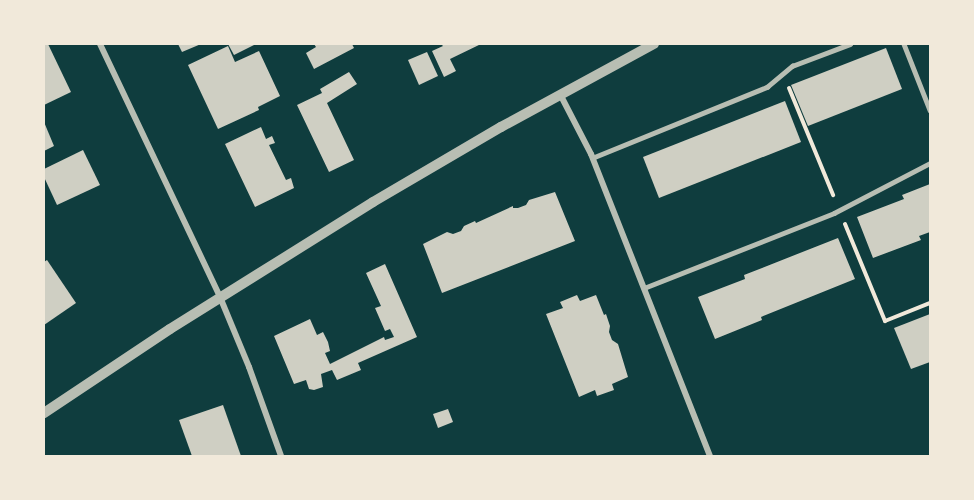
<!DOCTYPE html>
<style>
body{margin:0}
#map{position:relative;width:974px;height:500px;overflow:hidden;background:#0f3d3e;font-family:"Asap Condensed",sans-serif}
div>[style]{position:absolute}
.building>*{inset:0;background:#cfcfc3}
.path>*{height:4px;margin:-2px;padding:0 2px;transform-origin:2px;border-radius:2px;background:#f1e9da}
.service>*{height:4.5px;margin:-2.25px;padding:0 2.25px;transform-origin:2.25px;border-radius:2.25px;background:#b8beb3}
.minor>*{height:6px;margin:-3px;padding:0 3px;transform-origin:3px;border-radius:3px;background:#b8beb3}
.tertiary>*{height:10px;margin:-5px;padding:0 5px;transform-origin:5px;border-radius:5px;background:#b8beb3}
span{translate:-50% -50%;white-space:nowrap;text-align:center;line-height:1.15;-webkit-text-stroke:5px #f1e9da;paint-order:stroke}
.frame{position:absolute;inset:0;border:45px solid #f1e9da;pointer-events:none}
</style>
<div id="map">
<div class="building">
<i style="clip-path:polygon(44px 44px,48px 44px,71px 92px,44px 105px)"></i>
<i style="clip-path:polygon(178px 44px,201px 44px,182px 52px)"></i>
<i style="clip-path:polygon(228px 44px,256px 44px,234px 55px)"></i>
<i style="clip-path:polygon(314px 44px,352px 44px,354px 48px,314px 69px,306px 53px,316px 47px)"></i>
<i style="clip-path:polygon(441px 44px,481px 44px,450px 59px,456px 71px,444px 77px,432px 51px,443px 46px)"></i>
<i style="clip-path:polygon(228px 46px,235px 62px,259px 51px,280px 96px,258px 107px,259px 110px,218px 129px,188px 65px)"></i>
<i style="clip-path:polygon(886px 48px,902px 89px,808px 126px,791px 85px)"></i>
<i style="clip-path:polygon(427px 52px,438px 76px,419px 85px,408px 60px)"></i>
<i style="clip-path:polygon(349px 72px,357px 84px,327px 103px,354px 160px,329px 172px,297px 105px,322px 93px,320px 89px)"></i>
<i style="clip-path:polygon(785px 101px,801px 142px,659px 198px,643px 157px)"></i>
<i style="clip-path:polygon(44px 122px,54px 146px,44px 151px)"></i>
<i style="clip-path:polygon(261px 127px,266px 139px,272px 136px,275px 143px,269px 145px,286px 180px,291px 178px,294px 188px,255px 207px,225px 144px)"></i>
<i style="clip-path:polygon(83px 150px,100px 185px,57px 205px,44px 177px,44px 169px)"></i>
<i style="clip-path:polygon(930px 184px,930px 232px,919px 236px,921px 240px,873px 258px,857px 217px,904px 199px,902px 195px)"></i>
<i style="clip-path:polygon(555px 192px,575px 241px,442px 293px,423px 244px,447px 232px,453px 234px,461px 231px,464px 226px,475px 221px,476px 223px,513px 206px,513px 208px,518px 208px,526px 205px,529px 200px)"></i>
<i style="clip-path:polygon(838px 238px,855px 279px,761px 317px,762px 320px,715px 339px,698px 297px,745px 279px,744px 275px)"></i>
<i style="clip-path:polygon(47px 260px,76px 303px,44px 325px,44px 262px)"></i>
<i style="clip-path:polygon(385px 264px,417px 337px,358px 363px,361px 370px,337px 380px,332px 370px,321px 374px,323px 387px,314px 390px,309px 389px,306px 380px,294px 384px,274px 336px,310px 319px,317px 335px,323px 332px,328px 342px,330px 351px,325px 353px,330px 364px,384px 337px,385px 340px,394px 337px,390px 329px,385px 331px,375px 308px,381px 306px,366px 273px)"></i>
<i style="clip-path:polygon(577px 295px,580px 301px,596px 295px,604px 315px,606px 314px,610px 326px,609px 332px,612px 340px,618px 344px,628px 377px,612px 384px,614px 390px,597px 396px,595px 390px,579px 397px,546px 314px,563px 308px,560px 302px)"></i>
<i style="clip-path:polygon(930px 314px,930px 362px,911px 369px,894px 328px)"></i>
<i style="clip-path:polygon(223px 405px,241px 456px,192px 456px,179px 420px)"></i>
<i style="clip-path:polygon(448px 409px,453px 422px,438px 428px,433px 414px)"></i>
</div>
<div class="path">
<i style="left:789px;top:88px;width:116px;rotate:67.6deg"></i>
<i style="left:845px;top:224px;width:105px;rotate:67.6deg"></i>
<i style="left:885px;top:321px;width:48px;rotate:-21.8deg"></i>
</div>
<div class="service">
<i style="left:904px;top:44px;width:71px;rotate:68.5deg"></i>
<i style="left:592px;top:158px;width:189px;rotate:-22.1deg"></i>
<i style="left:767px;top:87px;width:33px;rotate:-40deg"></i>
<i style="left:792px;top:66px;width:62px;rotate:-20.8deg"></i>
<i style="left:644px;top:288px;width:204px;rotate:-21.5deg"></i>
<i style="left:834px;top:213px;width:108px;rotate:-27.5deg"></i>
</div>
<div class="minor">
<i style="left:100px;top:44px;width:280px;rotate:64.6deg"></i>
<i style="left:220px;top:297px;width:76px;rotate:67.5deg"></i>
<i style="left:249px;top:367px;width:95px;rotate:70.2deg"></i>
<i style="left:560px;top:94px;width:68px;rotate:62.7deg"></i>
<i style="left:591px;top:154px;width:325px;rotate:68.5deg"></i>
</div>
<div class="tertiary">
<i style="left:44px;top:413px;width:151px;rotate:-33.7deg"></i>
<i style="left:170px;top:329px;width:239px;rotate:-32deg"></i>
<i style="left:373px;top:202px;width:148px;rotate:-30.4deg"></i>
<i style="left:501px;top:127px;width:174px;rotate:-28.5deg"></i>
</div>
<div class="frame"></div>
</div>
